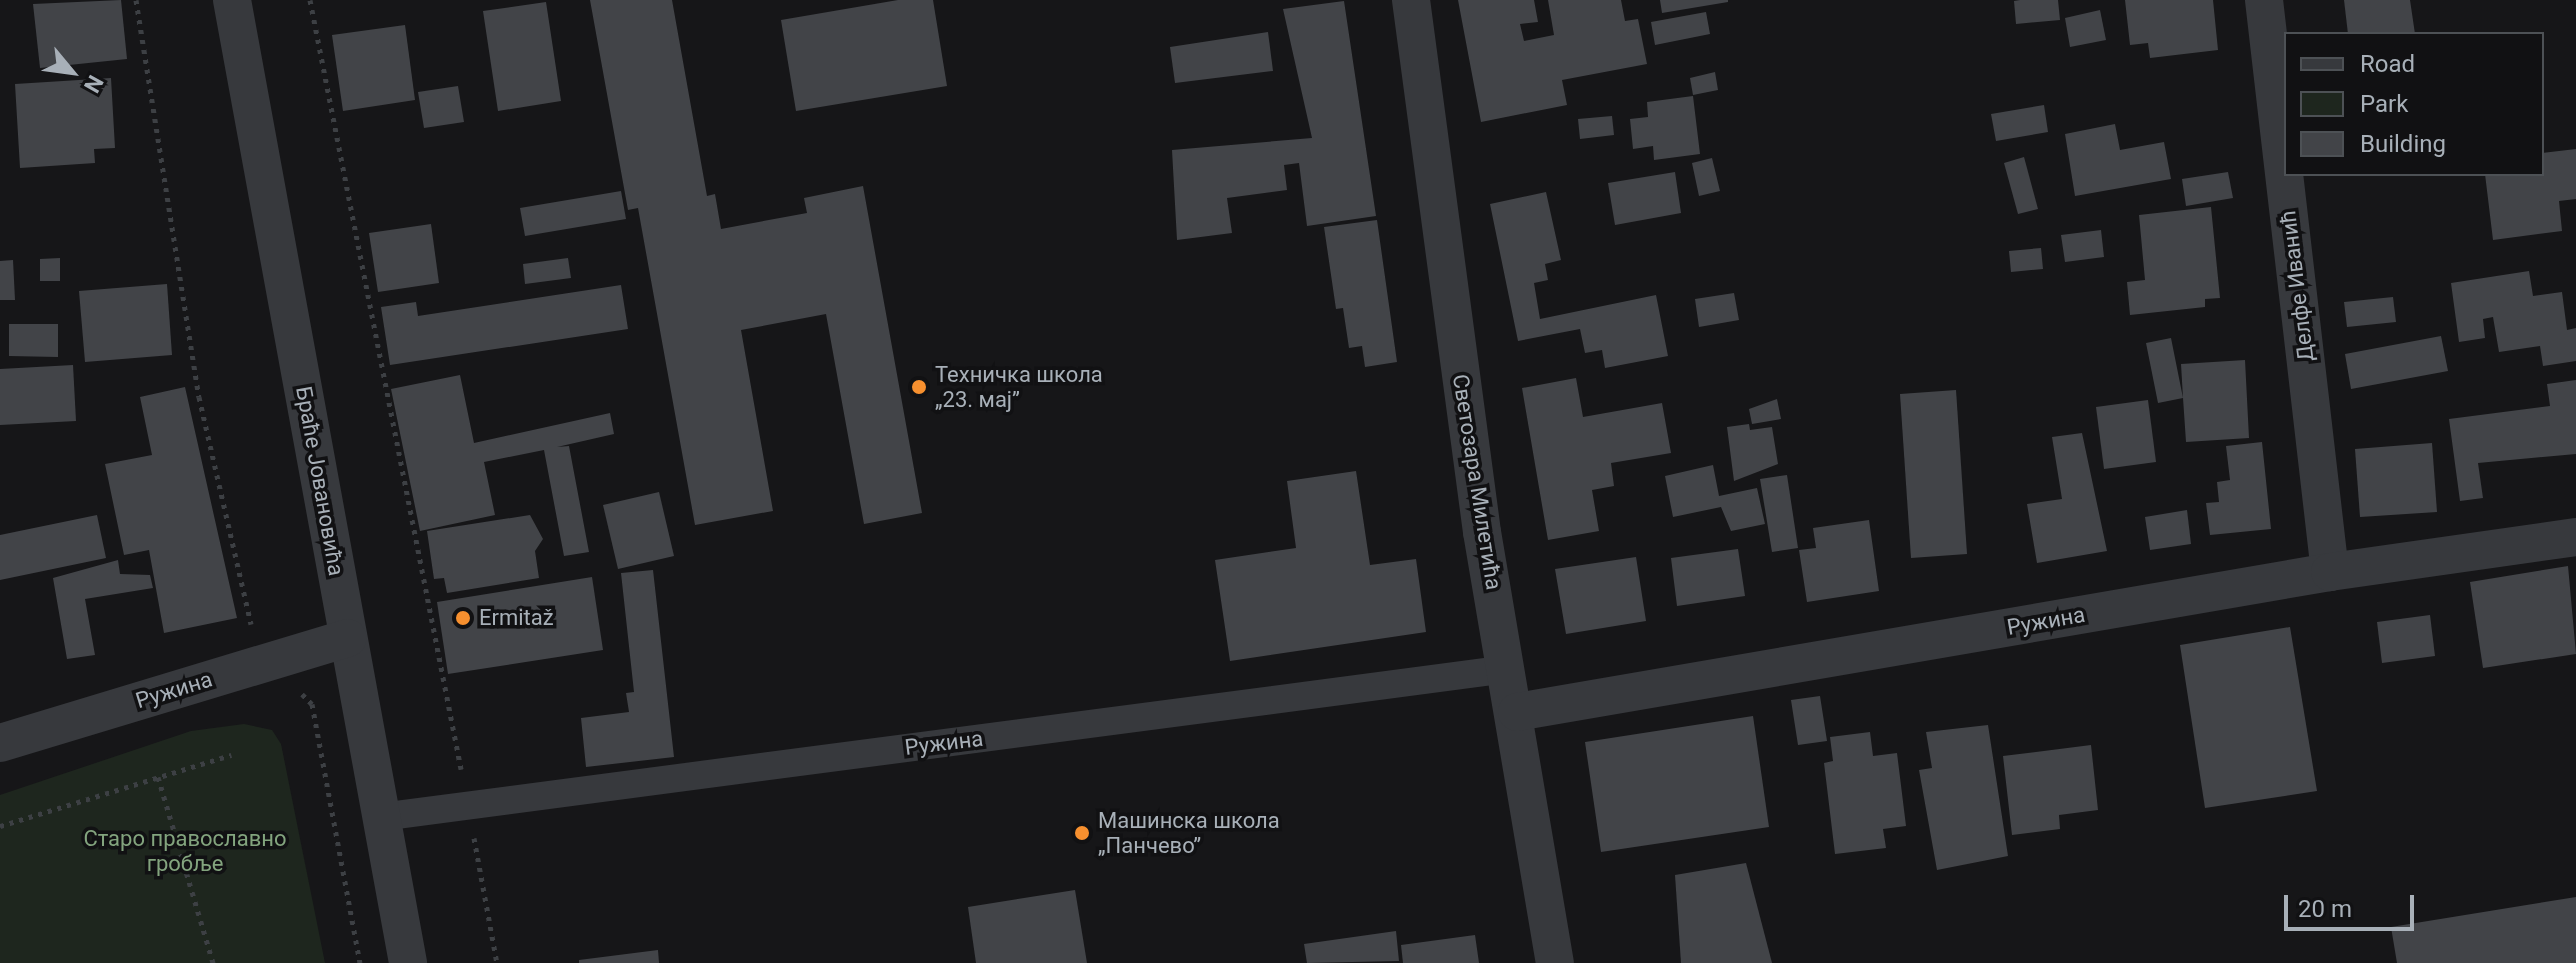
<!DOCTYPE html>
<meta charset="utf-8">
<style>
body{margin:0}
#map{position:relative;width:2576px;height:963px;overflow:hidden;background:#161618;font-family:Roboto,sans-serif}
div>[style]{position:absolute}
.green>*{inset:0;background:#1e261e}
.building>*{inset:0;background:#424448}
.path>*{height:5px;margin-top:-2.5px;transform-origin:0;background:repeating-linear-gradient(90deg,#3d4044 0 4px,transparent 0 10px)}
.pedestrian>*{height:28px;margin:-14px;padding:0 14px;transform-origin:14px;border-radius:14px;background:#37393d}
.minor>*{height:38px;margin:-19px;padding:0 19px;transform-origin:19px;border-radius:19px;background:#37393d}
.dots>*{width:22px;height:22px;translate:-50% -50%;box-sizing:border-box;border:4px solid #111113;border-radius:50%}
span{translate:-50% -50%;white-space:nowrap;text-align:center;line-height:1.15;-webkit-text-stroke:7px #111113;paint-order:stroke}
.street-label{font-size:22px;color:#a8b0b8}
.poi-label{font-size:22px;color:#a8b0b8}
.left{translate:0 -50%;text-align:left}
.park-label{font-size:22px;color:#83a47e}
.legend{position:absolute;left:2284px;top:32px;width:260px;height:144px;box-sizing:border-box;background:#111113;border:2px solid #4d5155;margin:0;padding:10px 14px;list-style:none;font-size:24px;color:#a8b0b8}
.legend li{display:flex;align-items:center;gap:16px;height:40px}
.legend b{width:40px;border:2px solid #4d5155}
.north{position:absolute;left:32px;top:32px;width:80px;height:80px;-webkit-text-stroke:6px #111113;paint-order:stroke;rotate:119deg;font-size:22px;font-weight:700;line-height:32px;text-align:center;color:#a8b0b8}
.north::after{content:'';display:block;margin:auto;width:28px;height:36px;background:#a8b0b8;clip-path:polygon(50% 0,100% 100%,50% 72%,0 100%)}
.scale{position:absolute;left:2284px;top:895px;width:130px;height:36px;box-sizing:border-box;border:4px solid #a8b0b8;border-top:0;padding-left:10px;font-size:24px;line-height:28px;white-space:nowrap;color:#a8b0b8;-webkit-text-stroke:6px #111113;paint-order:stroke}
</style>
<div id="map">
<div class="green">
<i style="clip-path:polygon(244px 724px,272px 730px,281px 744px,325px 963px,0 963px,0 795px,191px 731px)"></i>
</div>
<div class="building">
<i style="clip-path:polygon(121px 0,127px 59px,40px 68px,33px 4px)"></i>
<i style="clip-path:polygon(590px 0,672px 0,707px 196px,715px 194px,721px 229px,807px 213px,804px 198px,863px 186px,922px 513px,864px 524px,826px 314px,741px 330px,773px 511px,695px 525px,638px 208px,628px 210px)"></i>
<i style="clip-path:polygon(898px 0,933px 0,947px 86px,796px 111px,781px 20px)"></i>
<i style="clip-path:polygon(1458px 0,1534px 0,1538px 22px,1520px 24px,1524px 41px,1554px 35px,1548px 0,1621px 0,1625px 21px,1638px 19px,1647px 64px,1562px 80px,1567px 105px,1481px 122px)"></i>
<i style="clip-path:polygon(1660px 0,1728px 0,1728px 2px,1662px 13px)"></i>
<i style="clip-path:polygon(2020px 0,2058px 0,2060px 20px,2016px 24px,2014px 1px)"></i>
<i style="clip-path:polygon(2125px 0,2213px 0,2218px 50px,2150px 58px,2148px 43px,2130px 45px)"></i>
<i style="clip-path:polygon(2344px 0,2410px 0,2415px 34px,2348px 34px)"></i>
<i style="clip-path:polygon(1344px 1px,1376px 216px,1307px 226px,1299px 163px,1284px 165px,1287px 190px,1227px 198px,1232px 233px,1177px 240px,1172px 150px,1312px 138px,1283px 9px)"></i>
<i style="clip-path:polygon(546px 2px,561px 101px,498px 111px,483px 11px)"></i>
<i style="clip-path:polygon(2100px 10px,2106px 40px,2070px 47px,2065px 18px)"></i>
<i style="clip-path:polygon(1706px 12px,1710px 34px,1655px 45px,1651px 22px)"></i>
<i style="clip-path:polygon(405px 25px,415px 100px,343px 111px,332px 35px)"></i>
<i style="clip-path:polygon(1268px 32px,1273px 71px,1175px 83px,1170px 47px)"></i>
<i style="clip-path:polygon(1715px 72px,1718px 90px,1693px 95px,1690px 78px)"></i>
<i style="clip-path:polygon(111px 78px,115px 148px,94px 149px,95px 163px,20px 168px,15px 84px)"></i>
<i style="clip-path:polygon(458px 86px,464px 122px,424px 128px,418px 92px)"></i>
<i style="clip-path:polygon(1693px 96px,1700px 154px,1654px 160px,1653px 146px,1633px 149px,1630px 119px,1648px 117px,1647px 102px)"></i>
<i style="clip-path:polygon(2044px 105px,2048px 132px,1996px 141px,1991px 114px)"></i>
<i style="clip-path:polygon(1612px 116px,1614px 135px,1580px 139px,1578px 119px)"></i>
<i style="clip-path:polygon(2115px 124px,2120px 150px,2164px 142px,2171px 179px,2075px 196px,2065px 134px)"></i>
<i style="clip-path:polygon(2576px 149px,2576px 199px,2559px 201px,2562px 231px,2493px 240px,2485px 174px,2542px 174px,2542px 153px)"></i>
<i style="clip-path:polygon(2024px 157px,2038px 209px,2018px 214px,2004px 163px)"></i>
<i style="clip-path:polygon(1712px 158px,1720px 191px,1699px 196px,1692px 163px)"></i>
<i style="clip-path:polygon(1675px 172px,1681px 213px,1615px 225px,1608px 183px)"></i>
<i style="clip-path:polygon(2228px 172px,2233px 198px,2186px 206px,2182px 179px)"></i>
<i style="clip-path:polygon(621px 191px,626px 219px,525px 236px,520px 208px)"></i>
<i style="clip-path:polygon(1546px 192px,1561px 260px,1545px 264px,1548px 280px,1534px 283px,1540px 319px,1656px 295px,1668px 356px,1605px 368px,1602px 350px,1585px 353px,1580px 329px,1518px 341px,1490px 204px)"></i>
<i style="clip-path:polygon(2211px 207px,2220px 298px,2205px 299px,2205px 307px,2130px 315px,2127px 282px,2145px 280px,2139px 215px)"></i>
<i style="clip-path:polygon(1377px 220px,1397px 362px,1365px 367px,1362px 346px,1349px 348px,1343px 308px,1336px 309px,1324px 227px)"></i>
<i style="clip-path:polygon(431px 224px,439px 283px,378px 292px,369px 233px)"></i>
<i style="clip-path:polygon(2101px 230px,2104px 257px,2065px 262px,2061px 235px)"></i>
<i style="clip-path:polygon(2041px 248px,2043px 269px,2011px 272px,2009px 251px)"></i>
<i style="clip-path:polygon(60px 258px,60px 281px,40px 281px,40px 259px)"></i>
<i style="clip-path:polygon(568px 258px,571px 278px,525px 284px,523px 264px)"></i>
<i style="clip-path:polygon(13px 260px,15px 300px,0 300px,0 261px)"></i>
<i style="clip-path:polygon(2529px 271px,2533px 296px,2562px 292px,2567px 330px,2576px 328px,2576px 361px,2543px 366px,2540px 346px,2499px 352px,2493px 317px,2483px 319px,2485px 338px,2459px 342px,2451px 283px)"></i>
<i style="clip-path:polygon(167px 284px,172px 355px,85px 362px,79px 291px)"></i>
<i style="clip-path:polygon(621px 285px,628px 329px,390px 365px,381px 307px,416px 302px,418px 316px)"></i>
<i style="clip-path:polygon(1734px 293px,1739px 320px,1699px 327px,1695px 299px)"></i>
<i style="clip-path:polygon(2393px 297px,2396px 322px,2347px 327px,2344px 302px)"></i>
<i style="clip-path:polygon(9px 324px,58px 324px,58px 357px,9px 356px)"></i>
<i style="clip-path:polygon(2441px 336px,2448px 371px,2351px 389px,2345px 354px)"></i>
<i style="clip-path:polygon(2171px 338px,2183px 398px,2181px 364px,2245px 360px,2249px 438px,2186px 442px,2183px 398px,2158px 403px,2146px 343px)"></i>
<i style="clip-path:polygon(73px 365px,76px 421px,0 425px,0 369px)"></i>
<i style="clip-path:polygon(460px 375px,474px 443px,610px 413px,614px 434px,557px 447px,569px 446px,589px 552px,564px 556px,544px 450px,484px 462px,495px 515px,420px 531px,391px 389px)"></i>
<i style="clip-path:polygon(1576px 378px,1583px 417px,1662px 403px,1671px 453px,1611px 463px,1614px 486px,1592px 490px,1599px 531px,1548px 540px,1522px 388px)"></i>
<i style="clip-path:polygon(2576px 380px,2576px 454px,2478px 463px,2483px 498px,2460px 501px,2449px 419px,2550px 406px,2547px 384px)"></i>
<i style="clip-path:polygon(185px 387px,237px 618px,164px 633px,149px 550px,124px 555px,105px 464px,152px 455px,140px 397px)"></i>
<i style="clip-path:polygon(1956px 390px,1967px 554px,1911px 558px,1900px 394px)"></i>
<i style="clip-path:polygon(1777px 399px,1781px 419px,1752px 424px,1749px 409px)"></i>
<i style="clip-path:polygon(2148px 400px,2156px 462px,2104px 469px,2096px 407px)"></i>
<i style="clip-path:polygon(1749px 424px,1750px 430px,1772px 427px,1778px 464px,1734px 481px,1727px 427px)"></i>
<i style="clip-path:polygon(2082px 433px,2107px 551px,2037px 563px,2027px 504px,2062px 499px,2052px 437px)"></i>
<i style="clip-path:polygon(2262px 442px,2271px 529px,2210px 535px,2206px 503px,2219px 502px,2217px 482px,2230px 480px,2226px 446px)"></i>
<i style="clip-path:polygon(2432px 443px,2437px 512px,2360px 517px,2355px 449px)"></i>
<i style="clip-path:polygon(1713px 465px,1719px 496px,1757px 488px,1765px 524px,1731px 531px,1721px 507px,1673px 517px,1665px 476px)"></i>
<i style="clip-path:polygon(1356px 471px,1370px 565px,1416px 559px,1426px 632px,1230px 661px,1215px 560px,1296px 548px,1287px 481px)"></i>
<i style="clip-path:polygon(1787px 475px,1798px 548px,1772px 552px,1760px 479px)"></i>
<i style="clip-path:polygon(659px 492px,674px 556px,618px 569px,603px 505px)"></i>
<i style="clip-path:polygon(2187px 510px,2191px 544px,2150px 550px,2145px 517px)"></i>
<i style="clip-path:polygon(97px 515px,106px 558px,0 580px,0 535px)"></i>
<i style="clip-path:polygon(530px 515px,543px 539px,535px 551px,539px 578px,447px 593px,444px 578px,434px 579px,427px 531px)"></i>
<i style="clip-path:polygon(1869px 520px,1879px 591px,1807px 602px,1799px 550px,1816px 548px,1813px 528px)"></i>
<i style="clip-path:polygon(1738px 549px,1745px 596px,1677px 606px,1671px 558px)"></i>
<i style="clip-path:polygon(1636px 557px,1646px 621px,1566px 634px,1555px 569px)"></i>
<i style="clip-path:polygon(118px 560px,120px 574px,150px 575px,153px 588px,85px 599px,95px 655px,67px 659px,53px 578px)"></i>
<i style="clip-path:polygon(2568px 566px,2576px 654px,2483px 668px,2470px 582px)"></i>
<i style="clip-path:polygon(653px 570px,674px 757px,586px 767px,581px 718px,629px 712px,626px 693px,634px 692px,621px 573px)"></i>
<i style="clip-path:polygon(592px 577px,603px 650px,448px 674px,437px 602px)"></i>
<i style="clip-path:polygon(2430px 615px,2435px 656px,2382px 663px,2377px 622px)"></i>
<i style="clip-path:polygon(2290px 627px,2317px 791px,2205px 808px,2180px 645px)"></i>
<i style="clip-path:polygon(1820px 696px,1827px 741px,1798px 745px,1791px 700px)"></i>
<i style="clip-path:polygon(1753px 716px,1769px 827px,1601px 852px,1585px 742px)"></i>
<i style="clip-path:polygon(1988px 725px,2008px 856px,1937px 870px,1919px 770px,1932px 768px,1926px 732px)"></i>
<i style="clip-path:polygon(1870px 732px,1873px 756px,1897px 753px,1906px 826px,1883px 829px,1886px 848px,1835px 854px,1824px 763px,1833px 761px,1830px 737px)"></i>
<i style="clip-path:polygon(2091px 745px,2098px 810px,2059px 815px,2060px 829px,2012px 835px,2003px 756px)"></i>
<i style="clip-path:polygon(1746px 863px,1772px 963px,1681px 963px,1675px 875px)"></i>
<i style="clip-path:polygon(1075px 890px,1087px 963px,976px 963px,968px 907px)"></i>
<i style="clip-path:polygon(2576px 897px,2576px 963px,2397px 963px,2391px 927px)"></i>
<i style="clip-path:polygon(1396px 931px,1399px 961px,1307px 963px,1304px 944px)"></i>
<i style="clip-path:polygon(1475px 935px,1479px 963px,1403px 963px,1401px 945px)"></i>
<i style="clip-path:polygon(658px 950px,659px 963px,579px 963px,579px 960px)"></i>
</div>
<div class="path">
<i style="left:136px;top:0;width:402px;rotate:81deg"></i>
<i style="left:199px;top:397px;width:233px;rotate:77.1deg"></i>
<i style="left:310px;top:0;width:784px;rotate:78.89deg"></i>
<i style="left:302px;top:694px;width:14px;rotate:45deg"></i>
<i style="left:312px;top:704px;width:263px;rotate:79.5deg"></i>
<i style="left:158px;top:777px;width:194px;rotate:73.5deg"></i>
<i style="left:0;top:826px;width:242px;rotate:-17.1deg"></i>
<i style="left:474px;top:838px;width:127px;rotate:79.6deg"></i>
</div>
<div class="pedestrian">
<i style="left:381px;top:817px;width:1137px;rotate:-7.48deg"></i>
</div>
<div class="minor">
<i style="left:232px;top:0;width:979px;rotate:79.64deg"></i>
<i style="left:1411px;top:0;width:537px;rotate:82.4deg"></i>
<i style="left:1482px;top:532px;width:437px;rotate:80.4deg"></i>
<i style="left:2264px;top:0;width:576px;rotate:83.42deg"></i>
<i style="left:1517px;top:712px;width:825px;rotate:-9.77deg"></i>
<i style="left:2330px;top:572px;width:248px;rotate:-8.1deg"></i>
<i style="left:0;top:743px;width:363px;rotate:-16.8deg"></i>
</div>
<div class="dots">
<i style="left:919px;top:387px;background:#f7902f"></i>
<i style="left:463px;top:618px;background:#f7902f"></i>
<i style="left:1082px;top:833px;background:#f7902f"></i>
</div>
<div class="street-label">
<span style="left:2297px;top:286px;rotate:-97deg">Делфе Иванић</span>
<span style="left:320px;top:481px;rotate:80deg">Браће Јовановића</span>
<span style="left:1477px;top:482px;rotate:81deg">Светозара Милетића</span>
<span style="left:2046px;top:621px;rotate:-10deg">Ружина</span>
<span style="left:174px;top:690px;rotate:-17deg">Ружина</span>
<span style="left:944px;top:743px;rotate:-7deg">Ружина</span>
</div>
<div class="poi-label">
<span class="left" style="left:935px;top:387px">Техничка школа<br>„23. мај”</span>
<span class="left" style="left:479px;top:618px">Ermitaž</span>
<span class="left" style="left:1098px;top:833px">Машинска школа<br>„Панчево”</span>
</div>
<div class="park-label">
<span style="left:185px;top:851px">Старо православно<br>гробље</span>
</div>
<ul class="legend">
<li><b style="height:10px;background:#37393d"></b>Road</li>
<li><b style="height:22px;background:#1e261e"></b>Park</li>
<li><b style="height:22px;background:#424448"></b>Building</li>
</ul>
<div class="north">N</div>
<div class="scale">20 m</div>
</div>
